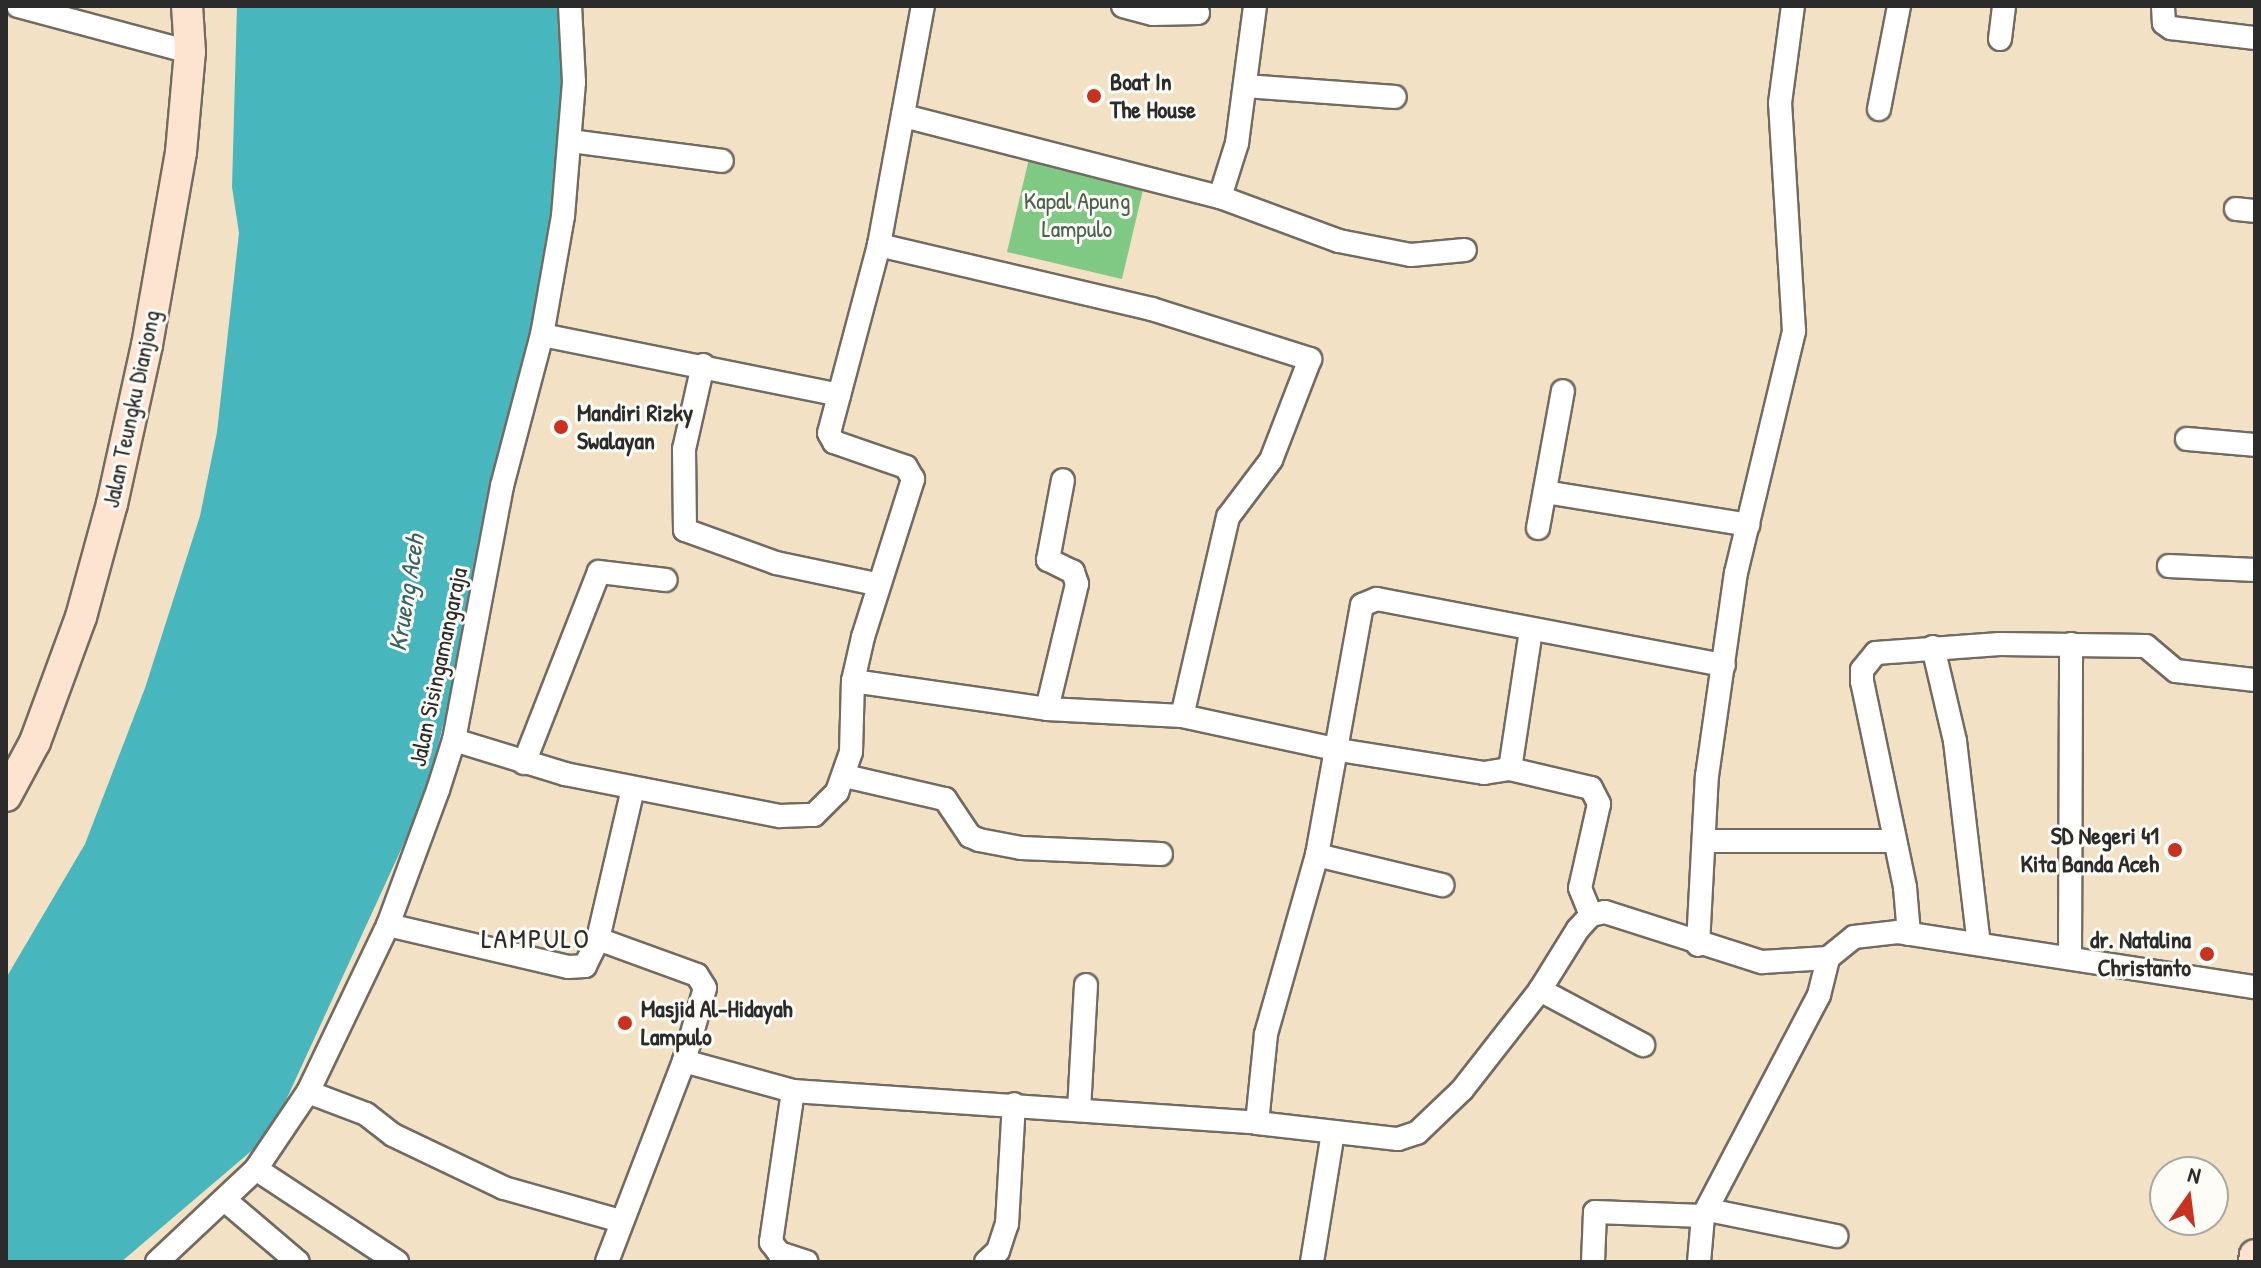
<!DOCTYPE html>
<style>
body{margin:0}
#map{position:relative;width:2261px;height:1268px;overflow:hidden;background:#f2e1c4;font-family:"Patrick Hand",sans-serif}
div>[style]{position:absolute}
.green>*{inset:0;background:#80c985}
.water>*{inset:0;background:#47b7bd}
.roads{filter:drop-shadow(2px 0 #716b61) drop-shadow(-2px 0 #716b61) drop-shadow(0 2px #716b61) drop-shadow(0 -2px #716b61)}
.street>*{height:22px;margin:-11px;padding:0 11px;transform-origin:11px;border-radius:11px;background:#fff}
.secondary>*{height:30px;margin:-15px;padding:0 15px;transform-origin:15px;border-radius:15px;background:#fde4d0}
.dots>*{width:22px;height:22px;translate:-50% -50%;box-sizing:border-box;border:4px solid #fdfcf7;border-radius:50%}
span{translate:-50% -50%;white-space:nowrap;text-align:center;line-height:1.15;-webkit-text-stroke:6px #fdfcf7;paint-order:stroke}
.poi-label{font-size:24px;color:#2b2b2b;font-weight:700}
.left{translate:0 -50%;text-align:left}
.right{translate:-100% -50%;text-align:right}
.park-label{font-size:24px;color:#49624a}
.street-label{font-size:24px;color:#2b2b2b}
.water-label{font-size:26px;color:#366365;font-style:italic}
.quarter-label{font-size:28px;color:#2b2b2b;letter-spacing:2px}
.frame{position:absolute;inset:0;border:8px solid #2b2b2b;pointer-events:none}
.north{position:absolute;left:2149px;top:1156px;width:80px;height:80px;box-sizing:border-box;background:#fdfcf7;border:2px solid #a9a8a5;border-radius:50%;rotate:14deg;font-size:22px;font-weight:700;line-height:32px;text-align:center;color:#2b2b2b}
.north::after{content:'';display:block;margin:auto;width:28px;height:36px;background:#c8321e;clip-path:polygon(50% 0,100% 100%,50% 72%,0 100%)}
</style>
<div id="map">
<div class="green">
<i style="clip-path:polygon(1031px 150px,1146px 177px,1122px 279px,1007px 252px)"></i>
</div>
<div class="water">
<i style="clip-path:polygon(237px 6px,559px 6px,569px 108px,538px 323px,427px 793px,270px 1135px,121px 1262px,6px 1262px,6px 978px,85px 844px,145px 688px,200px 516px,217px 432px,239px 233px,232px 187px)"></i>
</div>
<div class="roads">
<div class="street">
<i style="left:18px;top:6px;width:178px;rotate:15deg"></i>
<i style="left:1123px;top:6px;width:31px;rotate:15deg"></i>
<i style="left:1153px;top:14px;width:45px;rotate:-1.3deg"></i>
<i style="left:2163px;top:6px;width:17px;rotate:87deg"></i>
<i style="left:2164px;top:23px;width:9px;rotate:36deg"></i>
<i style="left:2171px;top:28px;width:85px;rotate:6.8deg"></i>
<i style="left:2000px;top:39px;width:33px;rotate:-83deg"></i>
<i style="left:1246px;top:86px;width:149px;rotate:4.2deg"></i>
<i style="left:1879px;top:109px;width:105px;rotate:-79deg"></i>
<i style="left:904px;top:116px;width:326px;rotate:14.4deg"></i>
<i style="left:1220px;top:197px;width:127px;rotate:20.3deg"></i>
<i style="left:1339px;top:241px;width:73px;rotate:11deg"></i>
<i style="left:1411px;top:255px;width:54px;rotate:-5.3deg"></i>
<i style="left:571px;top:141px;width:152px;rotate:7.5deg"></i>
<i style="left:1220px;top:197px;width:57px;rotate:-72.5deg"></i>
<i style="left:1237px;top:143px;width:138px;rotate:-82.5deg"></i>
<i style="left:2236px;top:209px;width:19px;rotate:6deg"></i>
<i style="left:879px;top:245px;width:280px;rotate:13.2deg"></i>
<i style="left:1152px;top:309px;width:166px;rotate:17.6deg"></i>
<i style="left:1310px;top:359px;width:108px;rotate:111.1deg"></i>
<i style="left:1271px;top:460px;width:71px;rotate:127deg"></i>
<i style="left:1228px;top:517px;width:204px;rotate:103deg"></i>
<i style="left:542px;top:335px;width:303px;rotate:11.4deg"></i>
<i style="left:703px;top:365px;width:86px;rotate:102.7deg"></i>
<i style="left:684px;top:449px;width:81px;rotate:89.3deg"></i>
<i style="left:685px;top:530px;width:97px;rotate:19.9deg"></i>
<i style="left:776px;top:563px;width:102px;rotate:11.9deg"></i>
<i style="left:2187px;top:439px;width:68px;rotate:5deg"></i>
<i style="left:1545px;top:492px;width:206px;rotate:9.2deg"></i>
<i style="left:1538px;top:528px;width:139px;rotate:-79.7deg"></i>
<i style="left:2169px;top:566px;width:86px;rotate:2.7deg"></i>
<i style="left:1933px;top:647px;width:97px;rotate:76.8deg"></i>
<i style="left:1955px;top:741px;width:204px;rotate:83.3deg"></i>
<i style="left:853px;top:681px;width:196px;rotate:8.2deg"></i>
<i style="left:1047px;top:709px;width:135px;rotate:3deg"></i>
<i style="left:1182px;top:716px;width:161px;rotate:12.2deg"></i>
<i style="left:1339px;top:750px;width:147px;rotate:9deg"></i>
<i style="left:1484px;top:773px;width:26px;rotate:-9deg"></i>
<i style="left:1510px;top:769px;width:83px;rotate:13.2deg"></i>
<i style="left:1591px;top:788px;width:18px;rotate:63deg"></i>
<i style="left:1599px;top:804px;width:86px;rotate:102.7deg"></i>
<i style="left:1580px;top:888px;width:29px;rotate:68deg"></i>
<i style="left:1047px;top:709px;width:129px;rotate:-76.5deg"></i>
<i style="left:1077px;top:584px;width:13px;rotate:-108deg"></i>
<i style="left:1073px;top:572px;width:28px;rotate:-154deg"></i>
<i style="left:1048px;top:560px;width:81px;rotate:-79.4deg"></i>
<i style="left:454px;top:740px;width:116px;rotate:17deg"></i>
<i style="left:565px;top:774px;width:219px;rotate:11.1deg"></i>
<i style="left:780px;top:816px;width:34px;rotate:-2deg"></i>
<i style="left:814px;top:815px;width:33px;rotate:-45deg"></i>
<i style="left:837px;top:792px;width:42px;rotate:-70.7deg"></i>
<i style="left:851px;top:752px;width:71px;rotate:-88.4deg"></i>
<i style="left:853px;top:681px;width:45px;rotate:-77.2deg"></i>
<i style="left:863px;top:637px;width:166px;rotate:-72.4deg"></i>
<i style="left:913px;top:479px;width:14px;rotate:-120deg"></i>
<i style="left:906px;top:467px;width:76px;rotate:-160.9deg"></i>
<i style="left:834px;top:442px;width:10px;rotate:-119deg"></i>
<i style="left:829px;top:433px;width:195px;rotate:-75.1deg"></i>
<i style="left:879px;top:245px;width:243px;rotate:-79.6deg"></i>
<i style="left:524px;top:763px;width:205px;rotate:-68.6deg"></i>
<i style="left:599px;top:572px;width:67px;rotate:6.8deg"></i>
<i style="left:1510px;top:769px;width:141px;rotate:-81.4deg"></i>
<i style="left:845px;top:776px;width:103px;rotate:13deg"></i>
<i style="left:945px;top:799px;width:45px;rotate:56deg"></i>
<i style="left:970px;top:836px;width:10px;rotate:24deg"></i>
<i style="left:979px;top:840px;width:43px;rotate:10.8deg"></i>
<i style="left:1021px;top:848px;width:140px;rotate:2.5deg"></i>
<i style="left:1705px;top:841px;width:187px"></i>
<i style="left:1317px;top:855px;width:129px;rotate:13.5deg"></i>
<i style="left:388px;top:925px;width:185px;rotate:13.1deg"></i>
<i style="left:568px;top:967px;width:17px;rotate:-3deg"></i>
<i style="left:585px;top:966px;width:30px;rotate:-64deg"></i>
<i style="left:598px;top:939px;width:154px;rotate:-76.9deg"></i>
<i style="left:1909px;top:934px;width:47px;rotate:-94.9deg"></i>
<i style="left:1905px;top:887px;width:209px;rotate:-101.8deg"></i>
<i style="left:1862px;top:682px;width:12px;rotate:-90deg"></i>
<i style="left:1862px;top:670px;width:22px;rotate:-51deg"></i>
<i style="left:1876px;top:653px;width:124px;rotate:-4.2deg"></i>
<i style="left:2000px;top:644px;width:146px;rotate:0.8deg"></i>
<i style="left:2146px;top:646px;width:39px;rotate:40deg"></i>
<i style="left:2176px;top:671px;width:80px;rotate:6.5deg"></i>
<i style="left:598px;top:939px;width:105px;rotate:20deg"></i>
<i style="left:697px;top:975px;width:15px;rotate:58deg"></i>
<i style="left:705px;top:988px;width:76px;rotate:106deg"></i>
<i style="left:684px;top:1061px;width:215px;rotate:111deg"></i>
<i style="left:1698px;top:945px;width:169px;rotate:-87deg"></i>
<i style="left:1707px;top:776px;width:205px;rotate:-81.9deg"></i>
<i style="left:1736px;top:573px;width:249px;rotate:-76.5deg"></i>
<i style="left:1794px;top:331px;width:228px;rotate:-93.5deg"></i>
<i style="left:1780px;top:103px;width:98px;rotate:-82.4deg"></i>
<i style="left:2070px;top:958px;width:314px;rotate:-89.8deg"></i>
<i style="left:1540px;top:990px;width:117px;rotate:28.1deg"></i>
<i style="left:684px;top:1061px;width:113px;rotate:15.4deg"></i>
<i style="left:793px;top:1091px;width:465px;rotate:3.9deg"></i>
<i style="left:1257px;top:1123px;width:142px;rotate:6.5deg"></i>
<i style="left:1398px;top:1139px;width:20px;rotate:-18deg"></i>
<i style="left:1417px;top:1133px;width:62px;rotate:-43.7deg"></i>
<i style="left:1462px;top:1090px;width:127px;rotate:-52deg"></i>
<i style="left:1540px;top:990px;width:72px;rotate:-58.1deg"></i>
<i style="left:1578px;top:929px;width:19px;rotate:-47deg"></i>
<i style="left:1591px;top:915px;width:14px;rotate:-12deg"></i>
<i style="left:1605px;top:912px;width:165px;rotate:17.7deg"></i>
<i style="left:1762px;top:962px;width:66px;rotate:-3.5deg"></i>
<i style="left:1828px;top:958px;width:33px;rotate:-39deg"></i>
<i style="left:1854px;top:937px;width:44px;rotate:-6.5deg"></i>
<i style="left:1898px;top:932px;width:361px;rotate:8.8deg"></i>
<i style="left:793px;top:1091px;width:153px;rotate:98.3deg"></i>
<i style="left:771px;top:1242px;width:14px;rotate:54deg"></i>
<i style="left:779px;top:1253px;width:29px;rotate:18deg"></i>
<i style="left:308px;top:1092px;width:62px;rotate:20.8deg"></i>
<i style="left:366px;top:1114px;width:34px;rotate:38deg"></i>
<i style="left:393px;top:1135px;width:123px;rotate:25.5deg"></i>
<i style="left:504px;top:1188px;width:122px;rotate:15.8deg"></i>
<i style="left:1079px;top:1110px;width:125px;rotate:-86.8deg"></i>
<i style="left:1257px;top:1123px;width:89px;rotate:-84.2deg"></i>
<i style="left:1266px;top:1034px;width:186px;rotate:-74.1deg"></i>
<i style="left:1317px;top:855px;width:254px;rotate:-79.8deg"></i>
<i style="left:1362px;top:605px;width:16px;rotate:-22deg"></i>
<i style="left:1377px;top:599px;width:353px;rotate:10.8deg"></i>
<i style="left:256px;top:1169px;width:169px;rotate:33.4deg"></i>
<i style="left:226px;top:1201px;width:94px;rotate:40.3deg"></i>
<i style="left:1708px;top:1210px;width:131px;rotate:11.5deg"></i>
<i style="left:157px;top:1262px;width:136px;rotate:-43.2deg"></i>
<i style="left:256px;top:1169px;width:93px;rotate:-56deg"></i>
<i style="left:308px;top:1092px;width:185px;rotate:-64.4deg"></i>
<i style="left:388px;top:925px;width:144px;rotate:-69.7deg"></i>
<i style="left:438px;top:790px;width:52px;rotate:-72.3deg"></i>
<i style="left:454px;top:740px;width:258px;rotate:-79.3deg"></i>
<i style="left:502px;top:486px;width:156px;rotate:-75.2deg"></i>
<i style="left:542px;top:335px;width:121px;rotate:-80deg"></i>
<i style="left:563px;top:216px;width:134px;rotate:-85.3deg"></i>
<i style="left:574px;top:82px;width:76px;rotate:-93deg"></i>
<i style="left:986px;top:1262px;width:16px;rotate:-43deg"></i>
<i style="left:998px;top:1251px;width:28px;rotate:-72deg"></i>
<i style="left:1007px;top:1224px;width:120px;rotate:-86.7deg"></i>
<i style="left:1312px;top:1262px;width:131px;rotate:-80.8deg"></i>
<i style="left:1593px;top:1262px;width:50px;rotate:-87.7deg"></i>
<i style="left:1595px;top:1212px;width:108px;rotate:2.1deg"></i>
<i style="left:1699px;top:1262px;width:46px;rotate:-85deg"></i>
<i style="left:1703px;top:1216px;width:250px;rotate:-62.3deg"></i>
<i style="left:1819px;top:995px;width:38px;rotate:-76deg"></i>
</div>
<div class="secondary">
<i style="left:6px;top:796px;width:61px;rotate:-61.8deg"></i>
<i style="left:35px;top:742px;width:133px;rotate:-69.8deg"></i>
<i style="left:81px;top:617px;width:117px;rotate:-74.7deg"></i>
<i style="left:112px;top:504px;width:163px;rotate:-77.6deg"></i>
<i style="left:147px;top:345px;width:196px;rotate:-80deg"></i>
<i style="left:181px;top:152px;width:100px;rotate:-84.9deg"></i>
<i style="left:190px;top:52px;width:46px;rotate:-93.7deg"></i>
<i style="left:2254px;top:1262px;width:7px;rotate:-82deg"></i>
</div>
</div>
<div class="dots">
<i style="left:1094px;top:96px;background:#c8321e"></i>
<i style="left:561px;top:427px;background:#c8321e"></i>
<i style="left:2175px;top:850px;background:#c8321e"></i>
<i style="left:2207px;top:954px;background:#c8321e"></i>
<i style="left:625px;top:1023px;background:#c8321e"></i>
</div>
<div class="poi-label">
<span class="left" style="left:1110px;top:96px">Boat In<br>The House</span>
<span class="left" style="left:577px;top:427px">Mandiri Rizky<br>Swalayan</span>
<span class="right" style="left:2159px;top:850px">SD Negeri 41<br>Kita Banda Aceh</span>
<span class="right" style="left:2191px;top:954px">dr. Natalina<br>Christanto</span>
<span class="left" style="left:641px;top:1023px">Masjid Al-Hidayah<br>Lampulo</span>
</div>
<div class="park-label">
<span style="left:1077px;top:215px">Kapal Apung<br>Lampulo</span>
</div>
<div class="street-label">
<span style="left:131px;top:409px;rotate:-78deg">Jalan Teungku Dianjong</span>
<span style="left:438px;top:667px;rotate:-78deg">Jalan Sisingamangaraja</span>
</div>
<div class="water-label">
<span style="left:406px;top:593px;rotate:-81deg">Krueng Aceh</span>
</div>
<div class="quarter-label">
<span style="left:536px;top:938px">LAMPULO</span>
</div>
<div class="frame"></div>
<div class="north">N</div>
</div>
